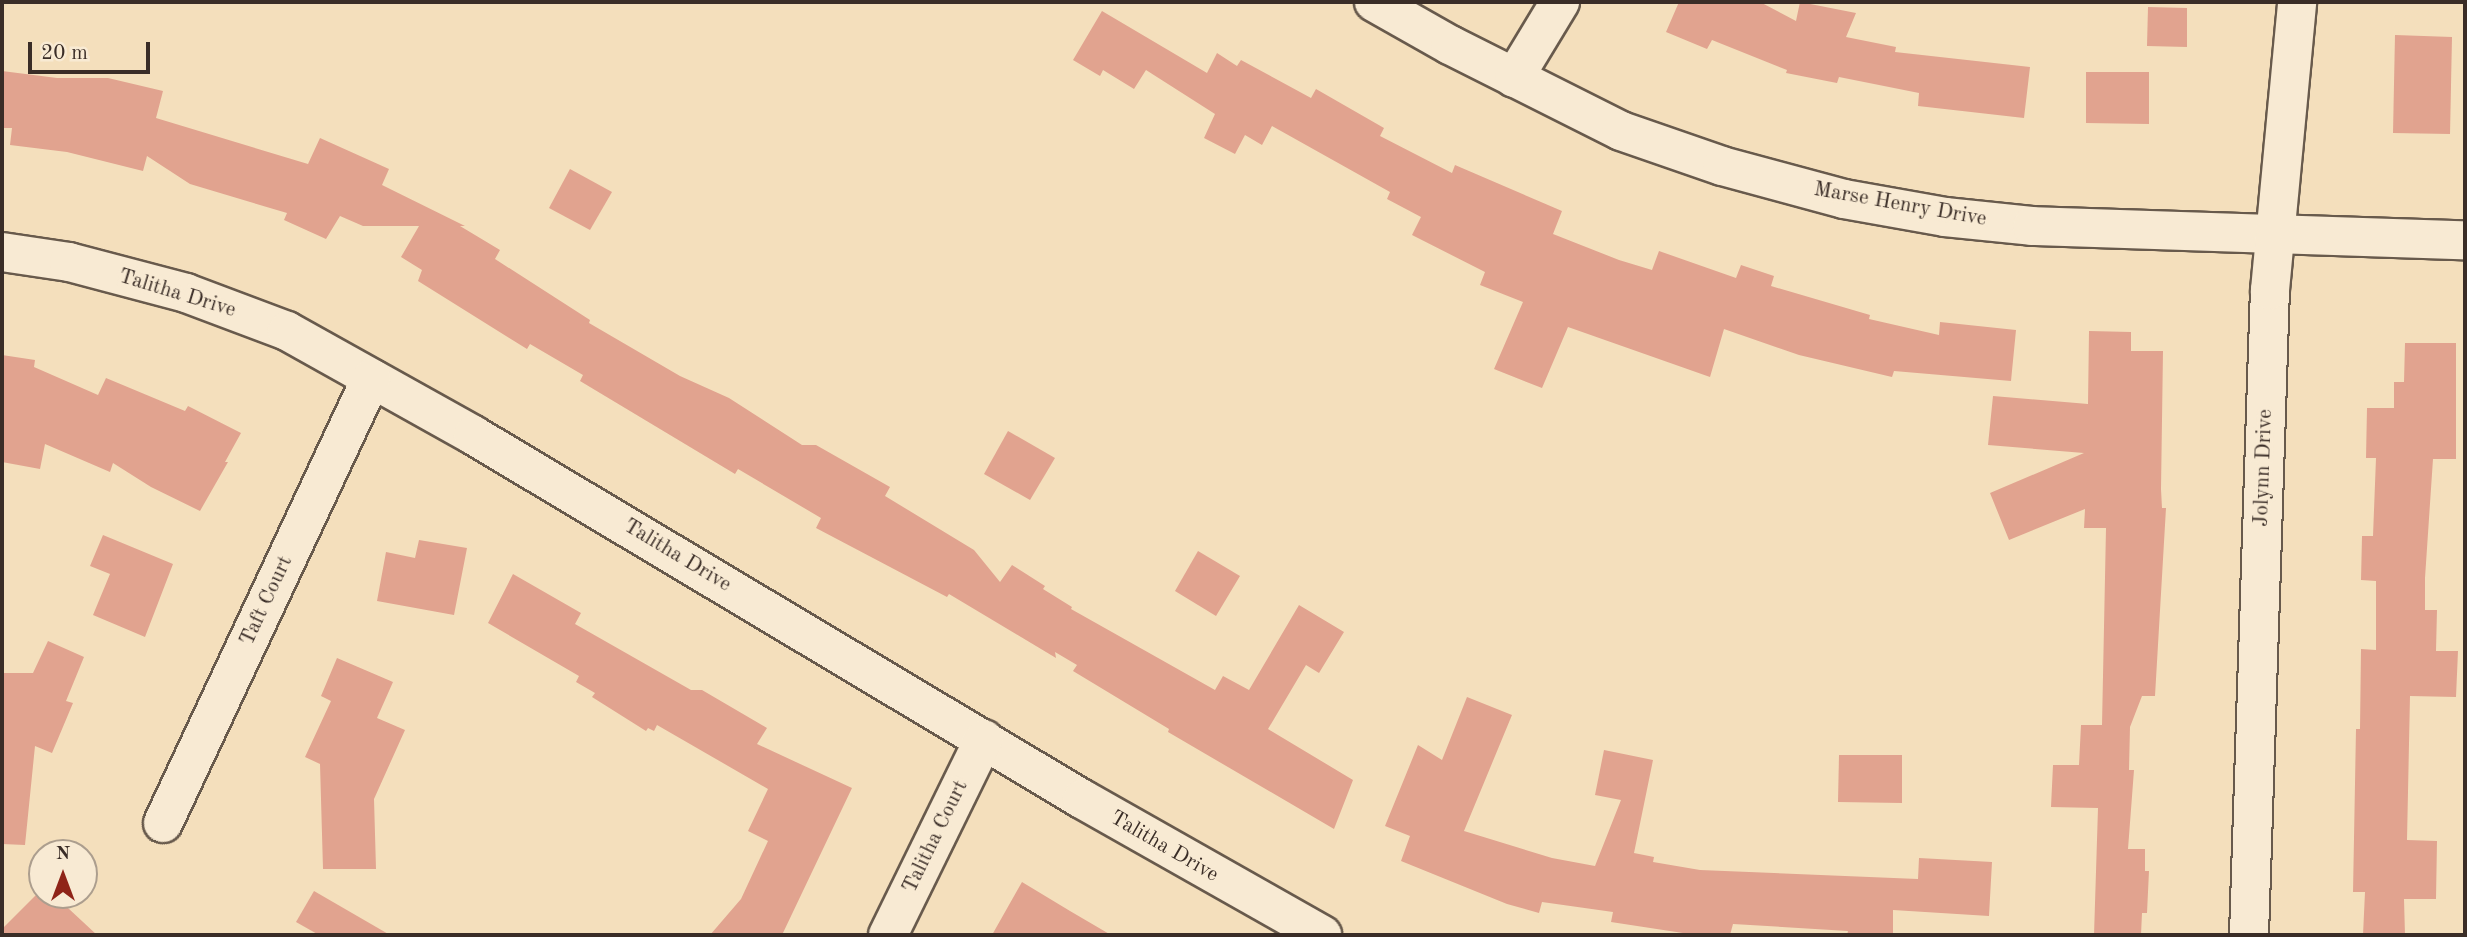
<!DOCTYPE html>
<style>
body{margin:0}
#map{position:relative;width:2467px;height:937px;overflow:hidden;background:#f4dfbc;font-family:"Old Standard TT",serif}
div>[style]{position:absolute}
.building>*{inset:0;background:#e1a38f}
.roads{filter:drop-shadow(2px 0 #685a4c) drop-shadow(-2px 0 #685a4c) drop-shadow(0 2px #685a4c) drop-shadow(0 -2px #685a4c)}
.minor>*{height:38px;margin:-19px;padding:0 19px;transform-origin:19px;border-radius:19px;background:#f8ead3}
span{translate:-50% -50%;white-space:nowrap;text-align:center;line-height:1.15;-webkit-text-stroke:7px #f8ead3;paint-order:stroke}
.street-label{font-size:21px;color:#3a2d27}
.frame{position:absolute;inset:0;border:4px solid #3a2d27;pointer-events:none}
.north{position:absolute;left:28px;top:839px;width:70px;height:70px;box-sizing:border-box;background:#f8ead3;border:2px solid #ac9e8e;border-radius:50%;rotate:0deg;font-size:19px;font-weight:700;line-height:28px;text-align:center;color:#3a2d27}
.north::after{content:'';display:block;margin:auto;width:24px;height:32px;background:#8f2418;clip-path:polygon(50% 0,100% 100%,50% 72%,0 100%)}
.scale{position:absolute;left:28px;top:42px;width:122px;height:32px;box-sizing:border-box;border:4px solid #3a2d27;border-top:0;padding-left:9px;font-size:21px;line-height:24px;white-space:nowrap;color:#3a2d27;-webkit-text-stroke:5px #f8ead3;paint-order:stroke}
</style>
<div id="map">
<div class="building">
<i style="clip-path:polygon(1679px 2px,1760px 2px,1796px 21px,1800px 2px,1856px 13px,1846px 37px,1896px 47px,1895px 52px,2030px 67px,2024px 118px,1918px 106px,1919px 93px,1839px 77px,1837px 83px,1786px 73px,1787px 70px,1712px 40px,1707px 49px,1666px 32px)"></i>
<i style="clip-path:polygon(2148px 7px,2187px 8px,2187px 47px,2147px 46px)"></i>
<i style="clip-path:polygon(1102px 11px,1207px 73px,1217px 53px,1237px 66px,1241px 60px,1311px 98px,1316px 89px,1384px 128px,1380px 136px,1452px 173px,1455px 165px,1562px 211px,1553px 234px,1619px 260px,1652px 270px,1659px 251px,1736px 278px,1741px 265px,1774px 276px,1771px 286px,1870px 315px,1869px 319px,1939px 335px,1940px 322px,2016px 330px,2011px 381px,1894px 371px,1892px 377px,1799px 355px,1724px 329px,1710px 377px,1568px 327px,1542px 388px,1494px 369px,1523px 302px,1480px 285px,1485px 272px,1412px 235px,1421px 217px,1387px 199px,1390px 192px,1272px 126px,1262px 145px,1245px 135px,1235px 154px,1204px 138px,1215px 114px,1146px 70px,1134px 89px,1103px 70px,1100px 76px,1073px 60px)"></i>
<i style="clip-path:polygon(2395px 35px,2452px 37px,2450px 134px,2393px 133px)"></i>
<i style="clip-path:polygon(2px 71px,57px 78px,108px 78px,163px 91px,156px 118px,308px 164px,320px 138px,389px 169px,382px 185px,465px 226px,460px 226px,500px 250px,495px 259px,590px 320px,589px 323px,680px 376px,729px 398px,802px 445px,816px 445px,890px 487px,885px 496px,974px 550px,1000px 582px,1012px 565px,1045px 586px,1043px 589px,1072px 607px,1071px 609px,1215px 690px,1223px 676px,1249px 690px,1299px 605px,1344px 632px,1319px 673px,1306px 665px,1268px 729px,1353px 780px,1334px 829px,1168px 732px,1169px 729px,1073px 671px,1077px 665px,1055px 652px,1056px 658px,949px 594px,947px 597px,816px 528px,821px 518px,738px 469px,735px 474px,580px 381px,583px 375px,530px 344px,527px 349px,418px 281px,422px 270px,401px 257px,419px 226px,363px 226px,340px 216px,326px 239px,284px 220px,287px 213px,190px 184px,147px 156px,143px 171px,67px 152px,10px 145px,12px 128px,2px 128px)"></i>
<i style="clip-path:polygon(2086px 72px,2149px 72px,2149px 124px,2086px 123px)"></i>
<i style="clip-path:polygon(570px 169px,612px 192px,590px 230px,549px 208px)"></i>
<i style="clip-path:polygon(2089px 331px,2131px 332px,2131px 351px,2163px 351px,2161px 489px,2162px 508px,2166px 508px,2155px 696px,2142px 696px,2130px 727px,2129px 770px,2134px 770px,2128px 849px,2145px 849px,2145px 871px,2149px 871px,2147px 913px,2142px 913px,2141px 935px,2094px 935px,2098px 808px,2051px 807px,2053px 765px,2079px 765px,2081px 725px,2102px 725px,2106px 528px,2084px 528px,2085px 509px,2009px 540px,1990px 493px,2084px 453px,1988px 445px,1993px 396px,2088px 404px)"></i>
<i style="clip-path:polygon(2405px 343px,2456px 343px,2456px 459px,2433px 459px,2425px 578px,2425px 610px,2437px 610px,2436px 651px,2458px 651px,2456px 697px,2410px 696px,2407px 840px,2437px 841px,2436px 899px,2404px 899px,2405px 935px,2363px 935px,2365px 892px,2353px 892px,2356px 729px,2360px 729px,2361px 649px,2376px 650px,2376px 581px,2361px 580px,2362px 536px,2373px 536px,2376px 458px,2366px 458px,2367px 408px,2394px 408px,2394px 382px,2404px 382px)"></i>
<i style="clip-path:polygon(2px 355px,35px 360px,34px 367px,98px 395px,106px 378px,185px 411px,188px 406px,241px 433px,225px 462px,228px 462px,200px 511px,151px 487px,113px 463px,110px 472px,45px 444px,40px 469px,2px 462px)"></i>
<i style="clip-path:polygon(1008px 431px,1055px 458px,1030px 500px,984px 474px)"></i>
<i style="clip-path:polygon(103px 535px,173px 564px,145px 637px,93px 615px,110px 574px,90px 566px)"></i>
<i style="clip-path:polygon(419px 540px,467px 548px,454px 615px,377px 601px,386px 552px,415px 558px)"></i>
<i style="clip-path:polygon(1198px 551px,1240px 576px,1216px 616px,1175px 591px)"></i>
<i style="clip-path:polygon(513px 574px,581px 613px,575px 624px,691px 690px,702px 690px,767px 728px,757px 744px,852px 788px,782px 935px,710px 935px,741px 899px,768px 841px,748px 831px,768px 789px,657px 725px,654px 731px,648px 728px,646px 731px,592px 697px,595px 693px,576px 682px,579px 676px,488px 623px)"></i>
<i style="clip-path:polygon(48px 641px,84px 657px,66px 701px,73px 703px,52px 753px,35px 746px,25px 845px,2px 844px,2px 673px,33px 673px)"></i>
<i style="clip-path:polygon(337px 658px,393px 682px,377px 718px,405px 730px,374px 799px,376px 869px,323px 869px,320px 764px,305px 757px,331px 701px,321px 696px)"></i>
<i style="clip-path:polygon(1467px 697px,1512px 715px,1464px 831px,1552px 858px,1595px 866px,1621px 800px,1595px 795px,1604px 750px,1653px 760px,1634px 853px,1654px 857px,1653px 862px,1700px 870px,1918px 879px,1919px 858px,1992px 862px,1989px 916px,1893px 910px,1893px 935px,1847px 935px,1848px 931px,1733px 924px,1730px 935px,1696px 935px,1611px 922px,1613px 912px,1542px 902px,1539px 913px,1507px 904px,1401px 861px,1410px 836px,1385px 826px,1418px 745px,1442px 760px)"></i>
<i style="clip-path:polygon(1839px 755px,1902px 755px,1902px 803px,1838px 802px)"></i>
<i style="clip-path:polygon(1022px 882px,1070px 911px,1111px 935px,992px 935px)"></i>
<i style="clip-path:polygon(42px 889px,42px 895px,54px 895px,97px 935px,2px 935px,2px 929px)"></i>
<i style="clip-path:polygon(314px 891px,390px 935px,319px 935px,296px 922px)"></i>
</div>
<div class="roads">
<div class="minor">
<i style="left:1374px;top:2px;width:87px;rotate:29.5deg"></i>
<i style="left:1450px;top:45px;width:191px;rotate:26.7deg"></i>
<i style="left:1621px;top:131px;width:107px;rotate:19.1deg"></i>
<i style="left:1722px;top:166px;width:126px;rotate:15.1deg"></i>
<i style="left:1844px;top:199px;width:103px;rotate:10.1deg"></i>
<i style="left:1945px;top:217px;width:87px;rotate:5.9deg"></i>
<i style="left:2032px;top:226px;width:433px;rotate:1.9deg"></i>
<i style="left:1514px;top:78px;width:89px;rotate:-58.8deg"></i>
<i style="left:2px;top:252px;width:68px;rotate:8.5deg"></i>
<i style="left:69px;top:262px;width:121px;rotate:14.8deg"></i>
<i style="left:186px;top:293px;width:108px;rotate:20.6deg"></i>
<i style="left:287px;top:331px;width:213px;rotate:29.2deg"></i>
<i style="left:473px;top:435px;width:709px;rotate:30.87deg"></i>
<i style="left:1082px;top:799px;width:276px;rotate:29.5deg"></i>
<i style="left:163px;top:823px;width:491px;rotate:-64.9deg"></i>
<i style="left:888px;top:935px;width:218px;rotate:-63.9deg"></i>
<i style="left:2249px;top:935px;width:645px;rotate:-88.14deg"></i>
<i style="left:2270px;top:290px;width:289px;rotate:-84.6deg"></i>
</div>
</div>
<div class="street-label">
<span style="left:1900px;top:205px;rotate:10deg">Marse Henry Drive</span>
<span style="left:177px;top:294px;rotate:17deg">Talitha Drive</span>
<span style="left:2264px;top:468px;rotate:-88deg">Jolynn Drive</span>
<span style="left:677px;top:556px;rotate:31deg">Talitha Drive</span>
<span style="left:267px;top:601px;rotate:-65deg">Taft Court</span>
<span style="left:936px;top:837px;rotate:-64deg">Talitha Court</span>
<span style="left:1164px;top:847px;rotate:30deg">Talitha Drive</span>
</div>
<div class="frame"></div>
<div class="north">N</div>
<div class="scale">20 m</div>
</div>
